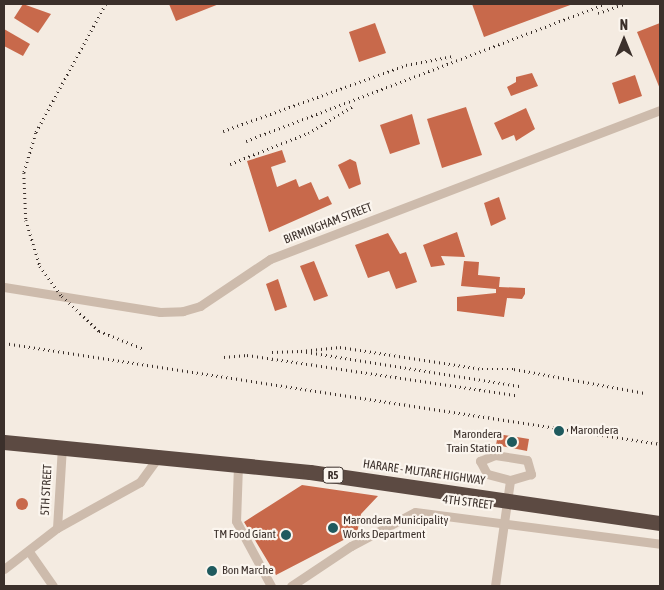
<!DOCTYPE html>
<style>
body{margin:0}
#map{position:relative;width:664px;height:590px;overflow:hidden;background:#f4ebe1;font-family:"Asap Condensed",sans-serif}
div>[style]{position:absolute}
.building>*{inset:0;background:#c8694b}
.round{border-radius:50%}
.street>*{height:9px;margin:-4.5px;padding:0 4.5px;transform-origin:4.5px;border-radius:4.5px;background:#cdbbac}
.highway>*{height:15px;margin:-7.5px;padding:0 7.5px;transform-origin:7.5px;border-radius:7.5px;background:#5c4a42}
.rail>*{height:2.5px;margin-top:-1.25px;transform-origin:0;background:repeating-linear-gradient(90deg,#3b302b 0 1px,transparent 0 5px)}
.dots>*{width:14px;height:14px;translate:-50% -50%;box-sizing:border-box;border:2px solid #fbf5ee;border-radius:50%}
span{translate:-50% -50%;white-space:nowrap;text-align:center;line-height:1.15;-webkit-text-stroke:4.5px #fbf5ee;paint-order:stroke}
.shield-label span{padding:1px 4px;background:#fbf5ee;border:1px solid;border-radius:4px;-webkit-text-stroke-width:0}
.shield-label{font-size:11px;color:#3b302b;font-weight:700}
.street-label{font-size:12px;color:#3b302b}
.poi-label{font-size:12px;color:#3b302b}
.left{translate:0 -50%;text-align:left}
.right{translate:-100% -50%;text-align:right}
.frame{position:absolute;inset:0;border:5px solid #3b302b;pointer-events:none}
.north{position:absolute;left:599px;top:15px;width:50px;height:50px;-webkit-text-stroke:4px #fbf5ee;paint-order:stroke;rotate:0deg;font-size:14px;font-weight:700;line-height:20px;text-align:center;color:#3b302b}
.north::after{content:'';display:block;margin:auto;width:18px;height:22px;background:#3b302b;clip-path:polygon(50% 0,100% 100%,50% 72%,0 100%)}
</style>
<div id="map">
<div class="building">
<i style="clip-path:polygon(23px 4px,51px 14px,38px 33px,14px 18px)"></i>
<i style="clip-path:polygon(169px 4px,219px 4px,176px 21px)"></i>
<i style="clip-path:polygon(472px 4px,573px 4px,484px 37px)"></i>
<i style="clip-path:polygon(375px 23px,386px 53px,359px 62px,349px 32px)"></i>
<i style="clip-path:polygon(660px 23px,660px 89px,637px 32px)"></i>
<i style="clip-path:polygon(4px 29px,30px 44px,23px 56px,4px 46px)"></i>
<i style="clip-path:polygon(532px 73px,538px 86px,511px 96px,507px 87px,516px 82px,516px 77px)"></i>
<i style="clip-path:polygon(635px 75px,642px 96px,619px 104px,612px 83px)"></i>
<i style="clip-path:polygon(466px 107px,482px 155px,442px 168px,427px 119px)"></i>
<i style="clip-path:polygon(526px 108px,535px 129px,516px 141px,514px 135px,502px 140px,494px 123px)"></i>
<i style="clip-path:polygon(412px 114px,420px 144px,390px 154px,380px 125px)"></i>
<i style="clip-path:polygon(282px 150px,286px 162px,271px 167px,277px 187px,296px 179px,299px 187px,311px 182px,319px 200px,328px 196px,332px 204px,269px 232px,247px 161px)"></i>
<i style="clip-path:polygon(350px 159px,356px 162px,361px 184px,349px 189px,338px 165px)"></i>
<i style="clip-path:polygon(499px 197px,506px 219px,491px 226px,484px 203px)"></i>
<i style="clip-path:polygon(457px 232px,465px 257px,441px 256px,445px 265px,431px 267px,423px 245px)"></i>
<i style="clip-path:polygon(388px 233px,400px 254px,406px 252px,417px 282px,396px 289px,389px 271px,368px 278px,355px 245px)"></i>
<i style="clip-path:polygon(314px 261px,328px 296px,314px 301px,300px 266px)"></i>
<i style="clip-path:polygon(464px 261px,479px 262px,478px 275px,500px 277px,499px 287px,525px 288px,525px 294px,522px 299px,507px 298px,504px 317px,457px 311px,457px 297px,496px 293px,496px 289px,461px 286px)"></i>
<i style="clip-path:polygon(278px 279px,287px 307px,275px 311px,266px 284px)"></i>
<i style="clip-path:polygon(498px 434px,529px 439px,527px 451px,496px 445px)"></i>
<i style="clip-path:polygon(302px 485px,378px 496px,361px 514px,357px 533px,276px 575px,244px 522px)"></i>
<i class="round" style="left:16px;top:498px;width:12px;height:12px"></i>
</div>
<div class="street">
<i style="left:4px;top:287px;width:158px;rotate:9.1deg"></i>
<i style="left:160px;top:312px;width:23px;rotate:-2deg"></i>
<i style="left:183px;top:311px;width:18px;rotate:-16deg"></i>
<i style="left:200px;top:306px;width:84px;rotate:-33.9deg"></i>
<i style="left:270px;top:259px;width:417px;rotate:-20.9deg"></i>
<i style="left:495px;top:455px;width:32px;rotate:9deg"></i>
<i style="left:527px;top:460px;width:15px;rotate:74deg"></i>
<i style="left:531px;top:474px;width:22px;rotate:164deg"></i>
<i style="left:510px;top:480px;width:24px;rotate:-165deg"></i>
<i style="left:487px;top:474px;width:15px;rotate:-118deg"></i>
<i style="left:480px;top:461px;width:16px;rotate:-22deg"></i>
<i style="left:238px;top:465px;width:56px;rotate:92deg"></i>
<i style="left:236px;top:521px;width:74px;rotate:61.7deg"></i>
<i style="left:57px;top:528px;width:95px;rotate:-29deg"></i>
<i style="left:140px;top:482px;width:34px;rotate:-54deg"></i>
<i style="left:30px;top:553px;width:40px;rotate:55.1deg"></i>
<i style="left:4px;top:569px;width:67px;rotate:-37.7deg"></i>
<i style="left:57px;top:528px;width:82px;rotate:-86.5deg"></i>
<i style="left:291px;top:586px;width:72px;rotate:-33.7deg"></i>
<i style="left:351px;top:546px;width:72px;rotate:-28deg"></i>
<i style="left:415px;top:512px;width:247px;rotate:7.4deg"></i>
<i style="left:495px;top:586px;width:107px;rotate:-81.9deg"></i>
</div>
<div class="highway">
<i style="left:4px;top:442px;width:307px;rotate:5.6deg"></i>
<i style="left:310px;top:472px;width:354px;rotate:8.3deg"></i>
</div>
<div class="rail">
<i style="left:106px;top:4px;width:147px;rotate:118.5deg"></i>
<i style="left:36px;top:133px;width:42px;rotate:106.7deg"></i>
<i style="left:24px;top:173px;width:47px;rotate:87.6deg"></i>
<i style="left:26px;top:220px;width:48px;rotate:73.1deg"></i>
<i style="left:40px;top:266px;width:37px;rotate:54deg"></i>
<i style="left:62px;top:296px;width:51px;rotate:43.4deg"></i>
<i style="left:99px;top:331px;width:48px;rotate:21.8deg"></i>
<i style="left:598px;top:13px;width:28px;rotate:-19deg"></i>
<i style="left:223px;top:131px;width:195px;rotate:-19.8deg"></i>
<i style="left:406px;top:65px;width:48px;rotate:-10.8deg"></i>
<i style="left:246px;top:141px;width:383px;rotate:-20.9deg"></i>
<i style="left:230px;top:164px;width:84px;rotate:-21.7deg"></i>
<i style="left:308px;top:133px;width:52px;rotate:-31deg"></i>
<i style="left:4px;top:343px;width:664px;rotate:8.75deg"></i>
<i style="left:301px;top:351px;width:39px;rotate:-6deg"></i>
<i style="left:340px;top:347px;width:144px;rotate:8.8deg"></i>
<i style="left:482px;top:369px;width:32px"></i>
<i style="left:514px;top:369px;width:133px;rotate:10.4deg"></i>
<i style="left:272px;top:352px;width:29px;rotate:-2deg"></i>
<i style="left:301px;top:351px;width:221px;rotate:9.1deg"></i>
<i style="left:224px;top:357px;width:23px;rotate:-5deg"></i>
<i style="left:247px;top:355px;width:272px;rotate:8.5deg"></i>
</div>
<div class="dots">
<i style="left:559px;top:431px;background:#1f5a5e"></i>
<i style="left:512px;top:442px;background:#1f5a5e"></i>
<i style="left:333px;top:528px;background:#1f5a5e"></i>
<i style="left:286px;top:535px;background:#1f5a5e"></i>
<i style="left:212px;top:571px;background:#1f5a5e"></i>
</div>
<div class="shield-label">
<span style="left:333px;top:475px">R5</span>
</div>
<div class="street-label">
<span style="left:328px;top:224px;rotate:-21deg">BIRMINGHAM STREET</span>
<span style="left:424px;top:473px;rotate:8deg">HARARE - MUTARE HIGHWAY</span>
<span style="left:47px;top:490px;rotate:-87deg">5TH STREET</span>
<span style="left:468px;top:503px;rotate:7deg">4TH STREET</span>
</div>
<div class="poi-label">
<span class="left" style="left:570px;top:431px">Marondera</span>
<span class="right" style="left:502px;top:442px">Marondera<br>Train Station</span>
<span class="left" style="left:343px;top:528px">Marondera Municipality<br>Works Department</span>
<span class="right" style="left:276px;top:535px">TM Food Giant</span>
<span class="left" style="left:222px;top:571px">Bon Marche</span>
</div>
<div class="frame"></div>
<div class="north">N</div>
</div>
